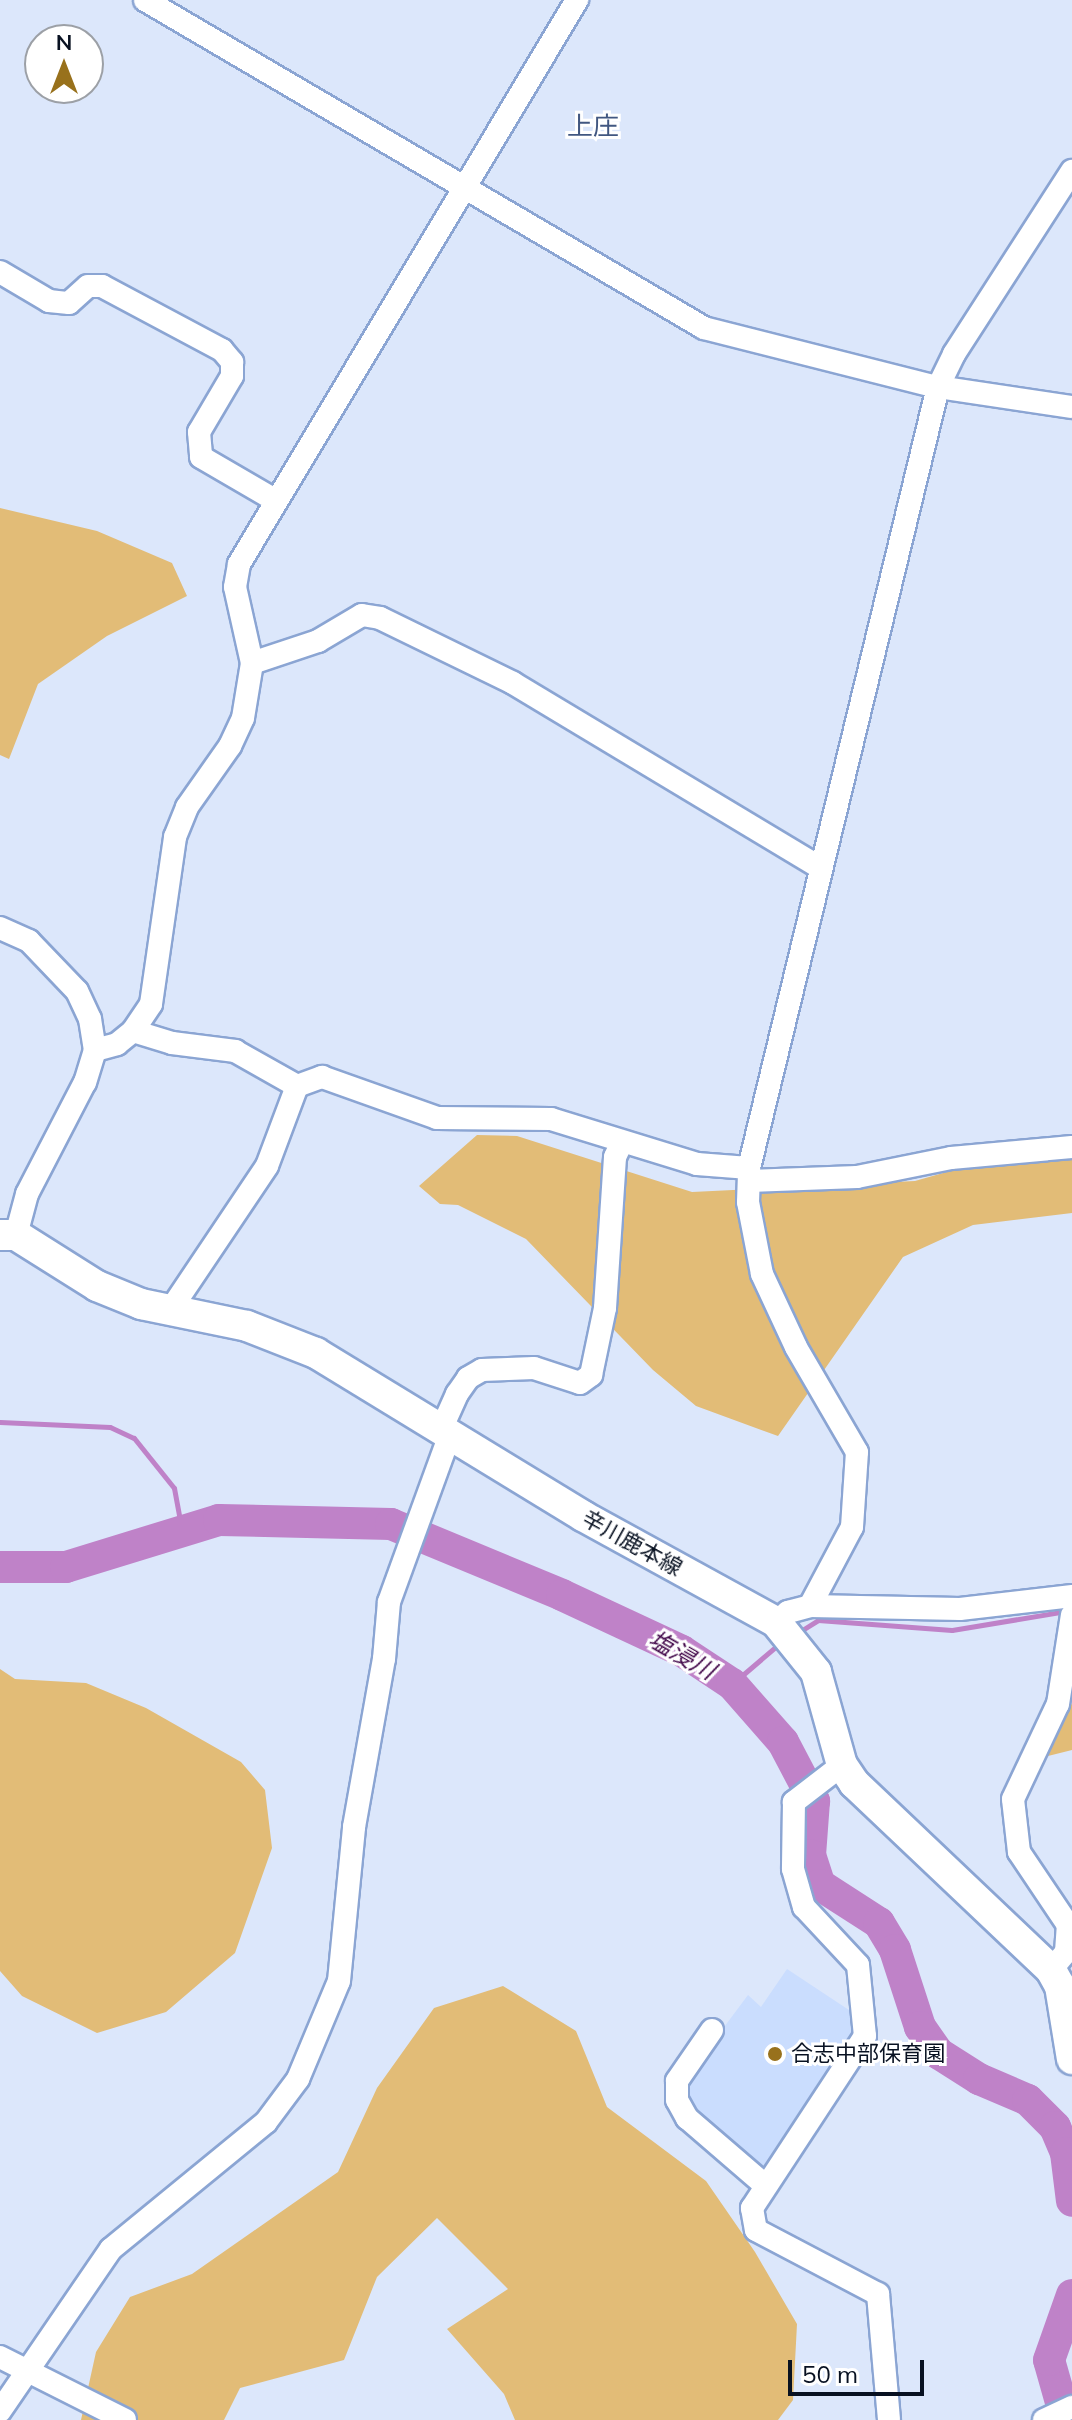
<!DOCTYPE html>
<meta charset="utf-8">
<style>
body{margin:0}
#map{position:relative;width:1072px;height:2420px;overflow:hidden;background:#dce7fb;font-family:Mulish,"Noto Sans JP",sans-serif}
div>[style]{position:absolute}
.built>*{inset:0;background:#caddfe}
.green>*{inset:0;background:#e2bc77}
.stream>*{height:5px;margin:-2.5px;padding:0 2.5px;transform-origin:2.5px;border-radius:2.5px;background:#bf82c8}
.river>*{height:32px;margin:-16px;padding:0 16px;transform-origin:16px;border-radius:16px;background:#bf82c8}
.roads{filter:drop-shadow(2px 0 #8ba5d3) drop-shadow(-2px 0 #8ba5d3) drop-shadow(0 2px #8ba5d3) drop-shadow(0 -2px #8ba5d3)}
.street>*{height:22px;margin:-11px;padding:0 11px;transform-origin:11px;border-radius:11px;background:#fff}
.secondary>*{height:30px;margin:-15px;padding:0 15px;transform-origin:15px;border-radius:15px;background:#fff}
.dots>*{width:22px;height:22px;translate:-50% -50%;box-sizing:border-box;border:4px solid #fff;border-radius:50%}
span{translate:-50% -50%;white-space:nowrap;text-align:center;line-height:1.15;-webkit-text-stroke:6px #fff;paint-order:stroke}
.street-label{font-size:22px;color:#081121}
.poi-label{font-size:22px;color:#081121}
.left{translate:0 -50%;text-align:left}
.water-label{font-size:24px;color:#43094b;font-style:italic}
.quarter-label{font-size:26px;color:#415781}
.north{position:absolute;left:24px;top:24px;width:80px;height:80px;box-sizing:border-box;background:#fff;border:2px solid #9ca0a6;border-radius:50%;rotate:0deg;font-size:22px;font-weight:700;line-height:32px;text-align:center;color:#081121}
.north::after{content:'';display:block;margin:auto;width:28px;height:36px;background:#98711c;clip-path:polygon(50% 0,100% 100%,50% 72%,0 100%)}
.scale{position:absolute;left:788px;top:2360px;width:136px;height:36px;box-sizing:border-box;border:4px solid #081121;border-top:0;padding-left:10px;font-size:24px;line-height:28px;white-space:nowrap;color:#081121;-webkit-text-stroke:6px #fff;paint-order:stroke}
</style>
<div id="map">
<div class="built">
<i style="clip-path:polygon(787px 1969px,858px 2016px,858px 2037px,770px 2169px,754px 2168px,696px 2117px,684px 2092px,692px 2070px,748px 1995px,761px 2007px)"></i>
</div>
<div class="green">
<i style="clip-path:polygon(0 508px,97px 531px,172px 563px,187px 596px,107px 636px,38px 684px,9px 759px,0 755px)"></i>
<i style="clip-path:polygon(477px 1135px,517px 1136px,692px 1192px,915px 1181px,996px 1158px,1072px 1151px,1072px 1213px,973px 1225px,903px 1257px,778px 1436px,696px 1406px,653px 1370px,526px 1239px,458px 1205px,440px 1204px,419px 1186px)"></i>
<i style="clip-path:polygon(0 1669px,15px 1679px,86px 1683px,146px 1708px,241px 1762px,265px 1790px,272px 1848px,235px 1953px,166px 2012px,97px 2033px,22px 1996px,0 1971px)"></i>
<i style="clip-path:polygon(1072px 1703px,1072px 1750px,1044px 1757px)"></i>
<i style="clip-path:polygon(503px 1986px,576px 2031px,607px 2107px,706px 2181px,755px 2252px,797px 2324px,793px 2400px,778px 2420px,515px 2420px,504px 2394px,447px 2329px,508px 2289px,437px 2218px,377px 2277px,344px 2360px,240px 2388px,224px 2420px,81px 2420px,96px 2352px,130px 2297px,192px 2274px,338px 2172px,377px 2088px,434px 2008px)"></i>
</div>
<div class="stream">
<i style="left:0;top:1422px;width:110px;rotate:2.6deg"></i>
<i style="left:110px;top:1427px;width:26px;rotate:25deg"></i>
<i style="left:134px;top:1438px;width:64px;rotate:51.3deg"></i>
<i style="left:174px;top:1488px;width:44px;rotate:79.5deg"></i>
<i style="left:799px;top:1632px;width:22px;rotate:-32deg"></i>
<i style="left:818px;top:1620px;width:134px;rotate:4.3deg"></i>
<i style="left:952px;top:1630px;width:117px;rotate:-9.4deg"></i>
<i style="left:732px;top:1684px;width:63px;rotate:-40.5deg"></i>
</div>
<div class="river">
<i style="left:0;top:1567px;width:66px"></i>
<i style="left:66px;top:1567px;width:160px;rotate:-17.1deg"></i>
<i style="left:219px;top:1520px;width:172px;rotate:1.3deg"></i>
<i style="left:391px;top:1524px;width:185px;rotate:22.5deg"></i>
<i style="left:562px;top:1595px;width:132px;rotate:25deg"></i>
<i style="left:682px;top:1651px;width:60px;rotate:33.4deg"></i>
<i style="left:732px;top:1684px;width:77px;rotate:48.7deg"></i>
<i style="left:783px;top:1742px;width:67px;rotate:62.3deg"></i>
<i style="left:814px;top:1801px;width:54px;rotate:94.2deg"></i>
<i style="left:810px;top:1855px;width:32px;rotate:72deg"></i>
<i style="left:820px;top:1885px;width:70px;rotate:32.8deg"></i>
<i style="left:879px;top:1923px;width:31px;rotate:59deg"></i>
<i style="left:895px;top:1950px;width:81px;rotate:72deg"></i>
<i style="left:920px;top:2027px;width:32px;rotate:55deg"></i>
<i style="left:938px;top:2053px;width:49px;rotate:32.4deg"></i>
<i style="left:979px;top:2079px;width:53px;rotate:23.2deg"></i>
<i style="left:1028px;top:2100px;width:38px;rotate:45deg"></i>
<i style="left:1055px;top:2127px;width:28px;rotate:67deg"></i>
<i style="left:1066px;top:2153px;width:48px;rotate:82.9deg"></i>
<i style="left:1066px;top:2420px;width:62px;rotate:-105.8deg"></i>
<i style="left:1049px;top:2360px;width:69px;rotate:-70.5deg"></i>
</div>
<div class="roads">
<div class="street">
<i style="left:145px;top:0;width:648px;rotate:30.4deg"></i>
<i style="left:704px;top:328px;width:241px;rotate:14.2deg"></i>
<i style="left:938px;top:387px;width:135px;rotate:8.5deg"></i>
<i style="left:0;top:272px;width:57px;rotate:30.6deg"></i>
<i style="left:49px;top:301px;width:20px;rotate:6deg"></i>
<i style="left:69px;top:303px;width:25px;rotate:-42deg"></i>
<i style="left:88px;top:286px;width:14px"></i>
<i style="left:102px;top:286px;width:136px;rotate:28.1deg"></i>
<i style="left:222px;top:350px;width:16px;rotate:50deg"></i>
<i style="left:232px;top:362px;width:14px;rotate:90deg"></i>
<i style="left:232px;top:376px;width:65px;rotate:120.5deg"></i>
<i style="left:199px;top:432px;width:25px;rotate:85deg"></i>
<i style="left:201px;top:457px;width:86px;rotate:30.2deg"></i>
<i style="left:252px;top:663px;width:70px;rotate:-18.4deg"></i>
<i style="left:318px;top:641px;width:51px;rotate:-30.6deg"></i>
<i style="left:362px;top:615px;width:18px;rotate:9deg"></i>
<i style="left:380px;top:618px;width:148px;rotate:26deg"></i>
<i style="left:513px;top:683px;width:359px;rotate:31deg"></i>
<i style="left:0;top:928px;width:32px;rotate:24deg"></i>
<i style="left:29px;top:941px;width:69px;rotate:46.2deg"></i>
<i style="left:77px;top:991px;width:31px;rotate:65deg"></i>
<i style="left:90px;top:1019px;width:31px;rotate:81deg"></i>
<i style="left:95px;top:1050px;width:34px;rotate:107deg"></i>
<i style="left:85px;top:1082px;width:126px;rotate:117.4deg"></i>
<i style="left:27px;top:1194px;width:42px;rotate:105deg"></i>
<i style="left:133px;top:1031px;width:41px;rotate:17.1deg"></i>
<i style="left:172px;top:1043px;width:64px;rotate:7.2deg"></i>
<i style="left:235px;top:1051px;width:71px;rotate:29.4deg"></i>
<i style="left:297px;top:1086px;width:85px;rotate:110.6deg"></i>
<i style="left:267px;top:1166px;width:172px;rotate:123.9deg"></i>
<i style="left:95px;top:1050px;width:23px;rotate:-15deg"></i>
<i style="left:117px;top:1044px;width:21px;rotate:-39deg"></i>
<i style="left:133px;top:1031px;width:32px;rotate:-56deg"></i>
<i style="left:151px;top:1004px;width:169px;rotate:-81.8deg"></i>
<i style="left:175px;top:837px;width:32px;rotate:-68deg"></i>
<i style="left:187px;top:807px;width:75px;rotate:-54.8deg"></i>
<i style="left:230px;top:746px;width:31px;rotate:-65deg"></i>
<i style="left:243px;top:718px;width:56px;rotate:-80.7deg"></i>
<i style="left:252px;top:663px;width:78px;rotate:-102.6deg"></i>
<i style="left:235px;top:587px;width:23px;rotate:-80deg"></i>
<i style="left:239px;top:564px;width:658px;rotate:-59.07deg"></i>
<i style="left:297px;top:1086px;width:27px;rotate:-20deg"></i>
<i style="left:322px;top:1077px;width:122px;rotate:19.6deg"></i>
<i style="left:437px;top:1118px;width:114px;rotate:0.5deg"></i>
<i style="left:551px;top:1119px;width:153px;rotate:17.1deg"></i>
<i style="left:697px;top:1164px;width:52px;rotate:4.4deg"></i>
<i style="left:749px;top:1181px;width:108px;rotate:-2.1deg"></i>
<i style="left:857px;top:1177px;width:96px;rotate:-11.4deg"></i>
<i style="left:951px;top:1158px;width:121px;rotate:-5.2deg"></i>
<i style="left:440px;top:1432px;width:42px;rotate:-65.9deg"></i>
<i style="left:457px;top:1394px;width:19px;rotate:-55deg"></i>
<i style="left:468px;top:1378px;width:16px;rotate:-30deg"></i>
<i style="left:482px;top:1370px;width:52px;rotate:-2.2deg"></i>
<i style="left:534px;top:1368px;width:48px;rotate:18.1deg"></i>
<i style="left:580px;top:1383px;width:14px;rotate:-36deg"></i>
<i style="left:591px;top:1375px;width:68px;rotate:-78.2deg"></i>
<i style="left:605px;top:1308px;width:151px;rotate:-86.2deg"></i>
<i style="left:615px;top:1157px;width:14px;rotate:-65deg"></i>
<i style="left:810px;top:1606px;width:89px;rotate:-62deg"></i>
<i style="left:852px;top:1527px;width:75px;rotate:-86.2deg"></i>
<i style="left:857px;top:1452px;width:121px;rotate:-120.2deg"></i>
<i style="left:796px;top:1347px;width:81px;rotate:-115deg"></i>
<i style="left:762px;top:1274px;width:73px;rotate:-101deg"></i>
<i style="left:748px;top:1202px;width:34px;rotate:-88deg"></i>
<i style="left:749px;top:1168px;width:804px;rotate:-76.4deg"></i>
<i style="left:938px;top:387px;width:37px;rotate:-64deg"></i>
<i style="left:954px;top:354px;width:218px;rotate:-57.2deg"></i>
<i style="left:776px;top:1622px;width:16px;rotate:-40deg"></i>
<i style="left:788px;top:1612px;width:23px;rotate:-15deg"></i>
<i style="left:810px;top:1606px;width:150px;rotate:1.1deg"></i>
<i style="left:960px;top:1609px;width:113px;rotate:-6.6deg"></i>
<i style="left:842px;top:1765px;width:61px;rotate:142.4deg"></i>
<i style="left:794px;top:1802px;width:67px;rotate:90.9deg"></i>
<i style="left:793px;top:1869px;width:40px;rotate:74deg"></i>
<i style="left:804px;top:1907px;width:79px;rotate:47deg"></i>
<i style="left:858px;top:1965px;width:71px;rotate:84.4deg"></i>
<i style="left:865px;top:2036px;width:206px;rotate:123.3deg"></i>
<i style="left:752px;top:2208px;width:22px;rotate:80deg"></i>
<i style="left:756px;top:2230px;width:138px;rotate:27.7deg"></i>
<i style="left:878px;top:2294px;width:126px;rotate:85deg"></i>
<i style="left:1051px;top:1970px;width:23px;rotate:-50deg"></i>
<i style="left:1066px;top:1952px;width:27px;rotate:-86deg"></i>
<i style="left:1068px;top:1925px;width:88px;rotate:-123.9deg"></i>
<i style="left:1019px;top:1852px;width:53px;rotate:-96.5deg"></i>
<i style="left:1013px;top:1799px;width:105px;rotate:-64.7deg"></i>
<i style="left:1058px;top:1704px;width:90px;rotate:-81.1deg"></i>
<i style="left:712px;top:2030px;width:62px;rotate:124.5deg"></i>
<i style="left:677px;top:2081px;width:19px;rotate:90deg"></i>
<i style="left:677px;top:2100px;width:21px;rotate:61deg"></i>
<i style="left:687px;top:2118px;width:104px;rotate:40.7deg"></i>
<i style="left:0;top:2357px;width:140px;rotate:26.7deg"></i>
<i style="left:0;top:2411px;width:196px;rotate:-55.6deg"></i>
<i style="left:111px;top:2249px;width:200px;rotate:-39.3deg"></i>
<i style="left:266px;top:2122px;width:54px;rotate:-53.3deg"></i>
<i style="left:298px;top:2079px;width:106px;rotate:-67.3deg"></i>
<i style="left:339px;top:1981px;width:155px;rotate:-84.4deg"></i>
<i style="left:354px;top:1827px;width:171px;rotate:-79.9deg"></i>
<i style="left:384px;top:1659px;width:57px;rotate:-85deg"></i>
<i style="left:389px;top:1602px;width:176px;rotate:-70deg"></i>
<i style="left:1044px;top:2420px;width:31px;rotate:-25deg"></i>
</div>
<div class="secondary">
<i style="left:0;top:1235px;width:16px"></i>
<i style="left:16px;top:1235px;width:96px;rotate:32.2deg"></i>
<i style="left:97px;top:1286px;width:48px;rotate:22.2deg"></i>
<i style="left:141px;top:1304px;width:108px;rotate:11.7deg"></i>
<i style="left:247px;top:1326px;width:74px;rotate:21.4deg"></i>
<i style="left:316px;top:1353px;width:313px;rotate:31.4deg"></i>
<i style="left:583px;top:1516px;width:220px;rotate:28.8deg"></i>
<i style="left:776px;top:1622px;width:64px;rotate:51.3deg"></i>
<i style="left:816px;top:1672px;width:97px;rotate:74.4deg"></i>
<i style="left:842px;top:1765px;width:22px;rotate:56deg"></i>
<i style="left:854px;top:1783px;width:272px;rotate:43.5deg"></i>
<i style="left:1051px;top:1970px;width:18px;rotate:61deg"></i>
<i style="left:1060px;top:1986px;width:74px;rotate:80.7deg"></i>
</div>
</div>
<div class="dots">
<i style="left:775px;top:2054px;background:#98711c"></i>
</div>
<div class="street-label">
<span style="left:632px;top:1543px;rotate:29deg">辛川鹿本線</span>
</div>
<div class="poi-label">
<span class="left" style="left:791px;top:2054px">合志中部保育園</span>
</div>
<div class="water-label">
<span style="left:682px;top:1655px;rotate:30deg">塩浸川</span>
</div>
<div class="quarter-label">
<span style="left:593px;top:126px">上庄</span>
</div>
<div class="north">N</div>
<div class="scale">50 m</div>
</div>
